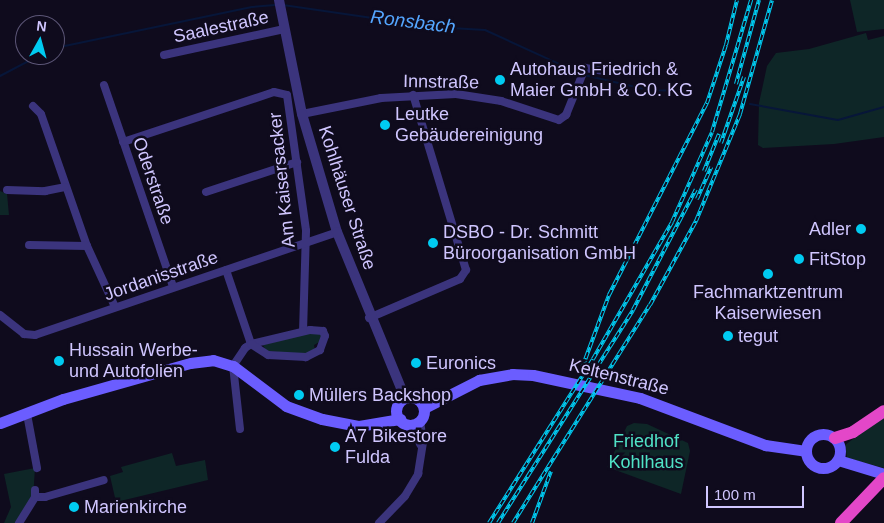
<!DOCTYPE html>
<meta charset="utf-8">
<style>
body{margin:0}
#map{position:relative;width:884px;height:523px;overflow:hidden;background:#0f0b1d;font-family:Helvetica,sans-serif}
div>[style]{position:absolute}
.green>*{inset:0;background:#0e2627}
.stream>*{height:2px;margin:-1px;padding:0 1px;transform-origin:1px;border-radius:1px;background:#071639}
.minor>*{height:8px;margin:-4px;padding:0 4px;transform-origin:4px;border-radius:4px;background:#3b347d}
.tertiary>*{height:10px;margin:-5px;padding:0 5px;transform-origin:5px;border-radius:5px;background:#3b347d}
.secondary>*{height:11px;margin:-5.5px;padding:0 5.5px;transform-origin:5.5px;border-radius:5.5px;background:#6b5dff}
.secondary>.ring{margin:-5.5px;padding:0;box-sizing:content-box;background:none;border:11px solid #6b5dff;border-radius:50%}
.trunk>*{height:12px;margin:-6px;padding:0 6px;transform-origin:6px;border-radius:6px;background:#e347c8}
.rail>*{height:4px;margin-top:-2px;transform-origin:0;background:repeating-linear-gradient(90deg,#0f0b1d 0 5.5px,#00cbf1 0 11px);box-sizing:border-box;border-block:1px solid #00cbf1}
.dots>*{width:14px;height:14px;translate:-50% -50%;box-sizing:border-box;border:2px solid #0f0b1d;border-radius:50%}
span{translate:-50% -50%;white-space:nowrap;text-align:center;line-height:1.15;-webkit-text-stroke:5px #0f0b1d;paint-order:stroke}
.street-label{font-size:18px;color:#d0c6ff}
.poi-label{font-size:18px;color:#d0c6ff}
.left{translate:0 -50%;text-align:left}
.right{translate:-100% -50%;text-align:right}
.park-label{font-size:18px;color:#50e2c6}
.water-label{font-size:19px;color:#54a6ff;font-style:italic}
.north{position:absolute;left:15px;top:15px;width:50px;height:50px;box-sizing:border-box;background:#0f0b1d;border:1px solid #5c5677;border-radius:50%;rotate:7deg;font-size:14px;font-weight:700;line-height:20px;text-align:center;color:#d0c6ff}
.north::after{content:'';display:block;margin:auto;width:18px;height:22px;background:#00cbf1;clip-path:polygon(50% 0,100% 100%,50% 72%,0 100%)}
.scale{position:absolute;left:706px;top:486px;width:98px;height:22px;box-sizing:border-box;border:2px solid #d0c6ff;border-top:0;padding-left:6px;font-size:15px;line-height:18px;white-space:nowrap;color:#d0c6ff;-webkit-text-stroke:4px #0f0b1d;paint-order:stroke}
</style>
<div id="map">
<div class="green">
<i style="clip-path:polygon(850px 0,884px 0,884px 29px,857px 32px)"></i>
<i style="clip-path:polygon(866px 33px,868px 40px,884px 36px,884px 137px,834px 144px,763px 148px,758px 145px,759px 103px,767px 66px,776px 53px,809px 49px)"></i>
<i style="clip-path:polygon(0 191px,7px 194px,9px 215px,0 215px)"></i>
<i style="clip-path:polygon(313px 332px,321px 332px,323px 340px,314px 345px,315px 351px,305px 354px,266px 351px,263px 345px)"></i>
<i style="clip-path:polygon(884px 416px,884px 468px,847px 458px,845px 445px)"></i>
<i style="clip-path:polygon(634px 423px,647px 424px,688px 443px,690px 451px,681px 494px,607px 467px,627px 426px)"></i>
<i style="clip-path:polygon(172px 453px,176px 466px,205px 460px,208px 480px,116px 502px,110px 476px,123px 472px,121px 467px)"></i>
<i style="clip-path:polygon(35px 468px,33px 498px,17px 523px,4px 523px,11px 507px,4px 474px)"></i>
</div>
<div class="stream">
<i style="left:283px;top:5px;width:153px;rotate:8.3deg"></i>
<i style="left:434px;top:27px;width:51px;rotate:3.4deg"></i>
<i style="left:485px;top:30px;width:103px;rotate:24.6deg"></i>
<i style="left:55px;top:48px;width:201px;rotate:-11.8deg"></i>
<i style="left:252px;top:7px;width:23px;rotate:-5deg"></i>
<i style="left:584px;top:75px;width:71px;rotate:13.1deg"></i>
<i style="left:653px;top:91px;width:21px;rotate:-3deg"></i>
<i style="left:0;top:76px;width:45px;rotate:-27.7deg"></i>
<i style="left:750px;top:104px;width:89px;rotate:10.3deg"></i>
<i style="left:838px;top:120px;width:48px;rotate:-15.8deg"></i>
</div>
<div class="minor">
<i style="left:164px;top:55px;width:123px;rotate:-12.2deg"></i>
<i style="left:104px;top:85px;width:213px;rotate:71.1deg"></i>
<i style="left:33px;top:106px;width:11px;rotate:45deg"></i>
<i style="left:41px;top:114px;width:140px;rotate:70.8deg"></i>
<i style="left:87px;top:246px;width:67px;rotate:65.3deg"></i>
<i style="left:302px;top:114px;width:81px;rotate:-11.4deg"></i>
<i style="left:381px;top:98px;width:75px;rotate:-3.1deg"></i>
<i style="left:456px;top:94px;width:46px;rotate:8.8deg"></i>
<i style="left:501px;top:101px;width:61px;rotate:18.1deg"></i>
<i style="left:559px;top:120px;width:9px;rotate:-36deg"></i>
<i style="left:566px;top:115px;width:51px;rotate:-68deg"></i>
<i style="left:585px;top:68px;width:18px;rotate:9deg"></i>
<i style="left:123px;top:142px;width:159px;rotate:-18.3deg"></i>
<i style="left:274px;top:92px;width:13px;rotate:13deg"></i>
<i style="left:287px;top:95px;width:137px;rotate:82deg"></i>
<i style="left:306px;top:231px;width:100px;rotate:91.7deg"></i>
<i style="left:7px;top:190px;width:38px;rotate:2deg"></i>
<i style="left:45px;top:191px;width:20px;rotate:-11deg"></i>
<i style="left:206px;top:192px;width:96px;rotate:-18.2deg"></i>
<i style="left:29px;top:245px;width:58px;rotate:1deg"></i>
<i style="left:226px;top:270px;width:78px;rotate:71.3deg"></i>
<i style="left:0;top:315px;width:31px;rotate:38deg"></i>
<i style="left:24px;top:334px;width:11px;rotate:5deg"></i>
<i style="left:35px;top:335px;width:319px;rotate:-18.8deg"></i>
<i style="left:369px;top:318px;width:99px;rotate:-23.2deg"></i>
<i style="left:460px;top:279px;width:11px;rotate:-56deg"></i>
<i style="left:466px;top:270px;width:183px;rotate:-106.8deg"></i>
<i style="left:27px;top:414px;width:55px;rotate:79.5deg"></i>
<i style="left:412px;top:424px;width:22px;rotate:68deg"></i>
<i style="left:240px;top:429px;width:63px;rotate:-96.3deg"></i>
<i style="left:233px;top:366px;width:22px;rotate:-56deg"></i>
<i style="left:245px;top:348px;width:7px;rotate:-34deg"></i>
<i style="left:251px;top:344px;width:61px;rotate:-13.3deg"></i>
<i style="left:310px;top:330px;width:13px;rotate:4deg"></i>
<i style="left:323px;top:331px;width:5px;rotate:68deg"></i>
<i style="left:325px;top:336px;width:15px;rotate:110deg"></i>
<i style="left:320px;top:350px;width:16px;rotate:153deg"></i>
<i style="left:306px;top:357px;width:38px;rotate:-177deg"></i>
<i style="left:268px;top:355px;width:20px;rotate:-147deg"></i>
<i style="left:35px;top:497px;width:10px"></i>
<i style="left:45px;top:497px;width:61px;rotate:-16.1deg"></i>
<i style="left:19px;top:523px;width:31px;rotate:-58deg"></i>
<i style="left:35px;top:497px;width:7px;rotate:-90deg"></i>
<i style="left:379px;top:523px;width:37px;rotate:-46deg"></i>
<i style="left:405px;top:496px;width:26px;rotate:-59deg"></i>
<i style="left:418px;top:474px;width:32px;rotate:-81deg"></i>
<i style="left:423px;top:442px;width:22px;rotate:-98deg"></i>
</div>
<div class="tertiary">
<i style="left:279px;top:0;width:116px;rotate:78.6deg"></i>
<i style="left:302px;top:114px;width:123px;rotate:73.5deg"></i>
<i style="left:337px;top:232px;width:179px;rotate:67.7deg"></i>
</div>
<div class="secondary">
<i class="ring" style="left:396px;top:397px;width:17px;height:17px"></i>
<i style="left:424px;top:408px;width:62px;rotate:-27deg"></i>
<i style="left:479px;top:380px;width:34px;rotate:-10deg"></i>
<i style="left:512px;top:374px;width:21px;rotate:3deg"></i>
<i style="left:533px;top:375px;width:109px;rotate:12.1deg"></i>
<i style="left:640px;top:398px;width:134px;rotate:20.6deg"></i>
<i style="left:765px;top:445px;width:41px;rotate:8.3deg"></i>
<i style="left:0;top:423px;width:67px;rotate:-20.9deg"></i>
<i style="left:63px;top:399px;width:132px;rotate:-15.8deg"></i>
<i style="left:190px;top:363px;width:23px;rotate:-7deg"></i>
<i style="left:213px;top:360px;width:21px;rotate:17deg"></i>
<i style="left:233px;top:366px;width:66px;rotate:37deg"></i>
<i style="left:286px;top:406px;width:38px;rotate:20deg"></i>
<i style="left:322px;top:419px;width:38px;rotate:11deg"></i>
<i style="left:359px;top:426px;width:42px;rotate:-9.7deg"></i>
<i class="ring" style="left:806px;top:434px;width:23px;height:23px"></i>
<i style="left:838px;top:460px;width:48px;rotate:16.9deg"></i>
</div>
<div class="trunk">
<i style="left:835px;top:438px;width:19px;rotate:-18deg"></i>
<i style="left:853px;top:432px;width:37px;rotate:-34deg"></i>
<i style="left:841px;top:523px;width:62px;rotate:-46.3deg"></i>
</div>
<div class="rail">
<i style="left:736px;top:84px;width:87px;rotate:-74.7deg"></i>
<i style="left:721px;top:143px;width:70px;rotate:-70.8deg"></i>
<i style="left:704px;top:171px;width:40px;rotate:-68deg"></i>
<i style="left:697px;top:199px;width:35px;rotate:-66deg"></i>
<i style="left:582px;top:368px;width:78px;rotate:-69.7deg"></i>
<i style="left:609px;top:295px;width:216px;rotate:-63deg"></i>
<i style="left:707px;top:103px;width:61px;rotate:-71.9deg"></i>
<i style="left:726px;top:45px;width:46px;rotate:-76.3deg"></i>
<i style="left:489px;top:523px;width:194px;rotate:-57.6deg"></i>
<i style="left:593px;top:359px;width:158px;rotate:-60deg"></i>
<i style="left:672px;top:222px;width:98px;rotate:-66deg"></i>
<i style="left:712px;top:132px;width:138px;rotate:-73.5deg"></i>
<i style="left:498px;top:523px;width:252px;rotate:-57.6deg"></i>
<i style="left:633px;top:310px;width:136px;rotate:-62.5deg"></i>
<i style="left:513px;top:523px;width:257px;rotate:-57.9deg"></i>
<i style="left:650px;top:305px;width:96px;rotate:-61.3deg"></i>
<i style="left:696px;top:221px;width:116px;rotate:-67.6deg"></i>
<i style="left:740px;top:114px;width:118px;rotate:-74.3deg"></i>
<i style="left:532px;top:523px;width:55px;rotate:-69.9deg"></i>
</div>
<div class="dots">
<i style="left:500px;top:80px;background:#00cbf1"></i>
<i style="left:385px;top:125px;background:#00cbf1"></i>
<i style="left:861px;top:229px;background:#00cbf1"></i>
<i style="left:433px;top:243px;background:#00cbf1"></i>
<i style="left:799px;top:259px;background:#00cbf1"></i>
<i style="left:768px;top:274px;background:#00cbf1"></i>
<i style="left:728px;top:336px;background:#00cbf1"></i>
<i style="left:59px;top:361px;background:#00cbf1"></i>
<i style="left:416px;top:363px;background:#00cbf1"></i>
<i style="left:299px;top:395px;background:#00cbf1"></i>
<i style="left:335px;top:447px;background:#00cbf1"></i>
<i style="left:74px;top:507px;background:#00cbf1"></i>
</div>
<div class="street-label">
<span style="left:221px;top:27px;rotate:-12deg">Saalestraße</span>
<span style="left:441px;top:82px;rotate:1deg">Innstraße</span>
<span style="left:282px;top:180px;rotate:-96deg">Am Kaisersacker</span>
<span style="left:153px;top:181px;rotate:71deg">Oderstraße</span>
<span style="left:347px;top:198px;rotate:72deg">Kohlhäuser Straße</span>
<span style="left:161px;top:276px;rotate:-19deg">Jordanisstraße</span>
<span style="left:619px;top:377px;rotate:14deg">Keltenstraße</span>
</div>
<div class="poi-label">
<span class="left" style="left:510px;top:80px">Autohaus Friedrich &amp;<br>Maier GmbH &amp; C0. KG</span>
<span class="left" style="left:395px;top:125px">Leutke<br>Gebäudereinigung</span>
<span class="right" style="left:851px;top:229px">Adler</span>
<span class="left" style="left:443px;top:243px">DSBO - Dr. Schmitt<br>Büroorganisation GmbH</span>
<span class="left" style="left:809px;top:259px">FitStop</span>
<span style="left:768px;top:303px">Fachmarktzentrum<br>Kaiserwiesen</span>
<span class="left" style="left:738px;top:336px">tegut</span>
<span class="left" style="left:69px;top:361px">Hussain Werbe-<br>und Autofolien</span>
<span class="left" style="left:426px;top:363px">Euronics</span>
<span class="left" style="left:309px;top:395px">Müllers Backshop</span>
<span class="left" style="left:345px;top:447px">A7 Bikestore<br>Fulda</span>
<span class="left" style="left:84px;top:507px">Marienkirche</span>
</div>
<div class="park-label">
<span style="left:646px;top:452px">Friedhof<br>Kohlhaus</span>
</div>
<div class="water-label">
<span style="left:413px;top:22px;rotate:7deg">Ronsbach</span>
</div>
<div class="north">N</div>
<div class="scale">100 m</div>
</div>
